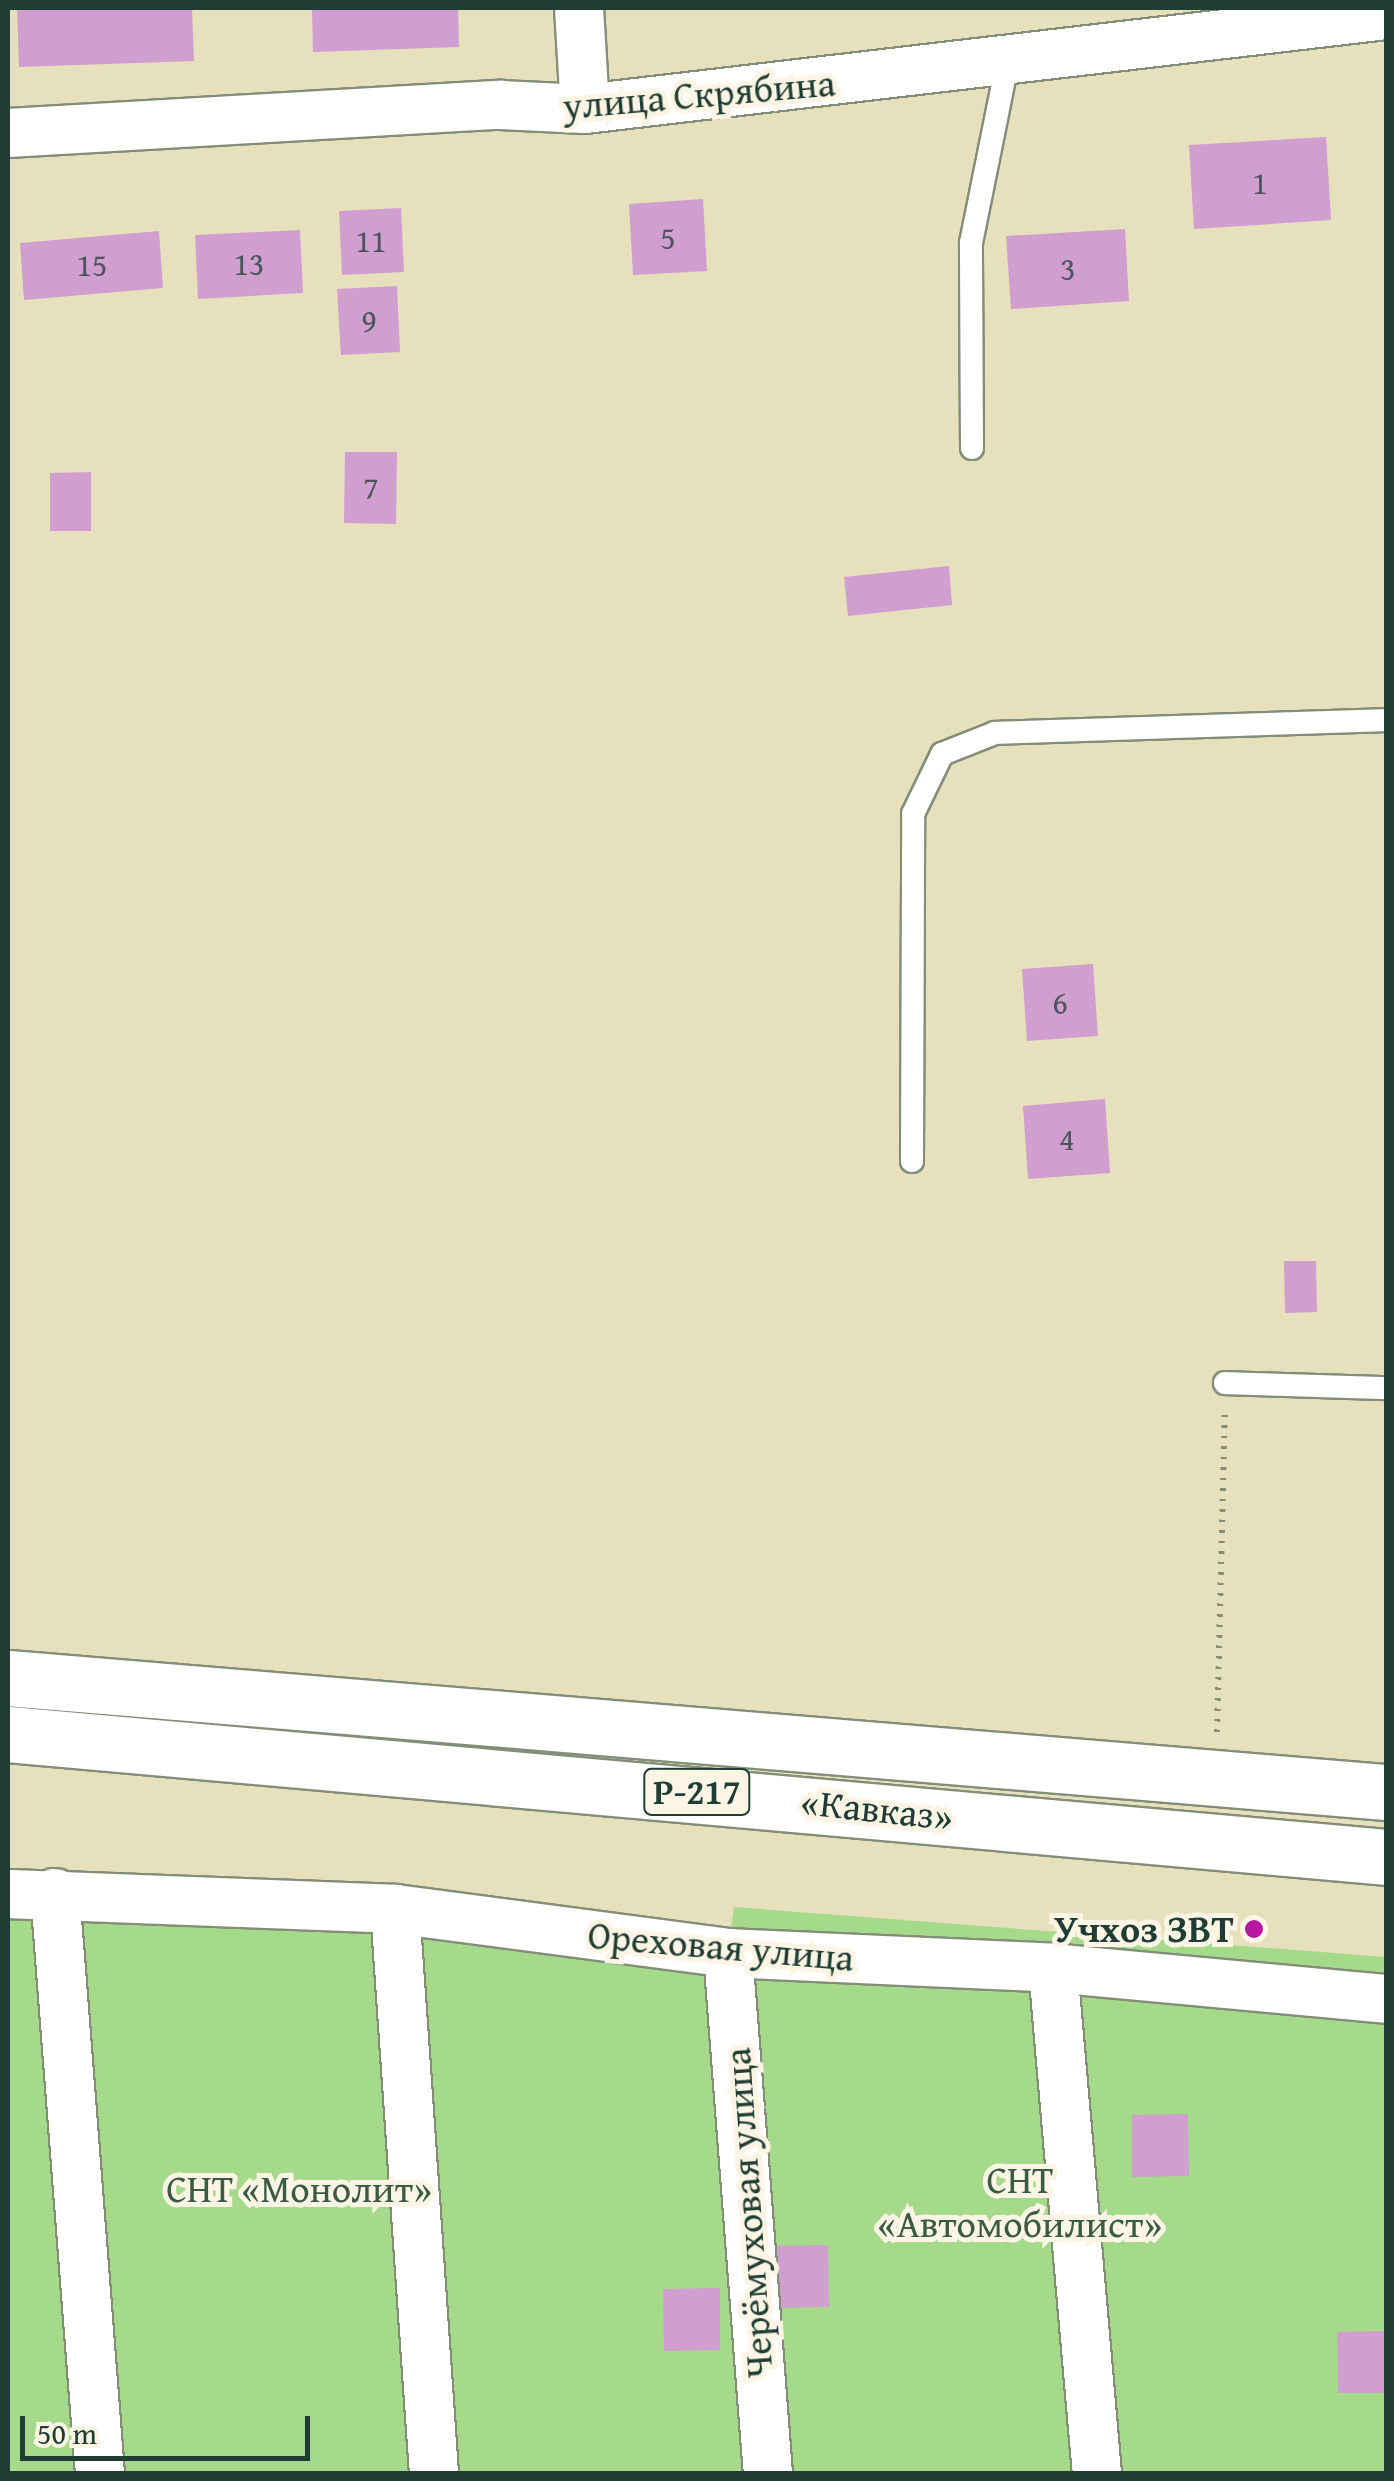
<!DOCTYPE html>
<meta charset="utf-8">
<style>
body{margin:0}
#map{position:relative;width:1394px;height:2481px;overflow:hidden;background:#e7e0bd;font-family:"Gentium Book Plus",serif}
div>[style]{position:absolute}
.green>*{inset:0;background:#a5da8a}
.building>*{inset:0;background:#d09ecf}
.path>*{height:6px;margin-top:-3px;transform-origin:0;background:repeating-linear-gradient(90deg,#838e78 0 2.5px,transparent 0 10.5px)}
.roads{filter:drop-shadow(2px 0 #838e78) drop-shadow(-2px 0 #838e78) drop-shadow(0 2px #838e78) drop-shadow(0 -2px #838e78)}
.lane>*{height:22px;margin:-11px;padding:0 11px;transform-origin:11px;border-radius:11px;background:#fff}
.street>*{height:48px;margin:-24px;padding:0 24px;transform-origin:24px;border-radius:24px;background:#fff}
.highway>*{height:55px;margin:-27.5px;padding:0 27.5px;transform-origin:27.5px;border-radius:27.5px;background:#fff}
.dots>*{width:28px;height:28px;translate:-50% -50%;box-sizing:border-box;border:5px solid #fcf5e5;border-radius:50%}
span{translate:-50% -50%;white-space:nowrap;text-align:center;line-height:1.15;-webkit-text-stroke:10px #fcf5e5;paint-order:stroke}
.number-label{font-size:32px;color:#4b555b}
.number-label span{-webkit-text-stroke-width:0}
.shield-label span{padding:2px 8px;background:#fcf5e5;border:2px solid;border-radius:8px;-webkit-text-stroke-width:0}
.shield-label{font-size:35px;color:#1f3d34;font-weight:700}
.street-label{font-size:38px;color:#1f3d34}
.poi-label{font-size:38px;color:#1f3d34;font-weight:700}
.right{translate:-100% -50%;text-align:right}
.park-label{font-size:38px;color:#3a5c45}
.frame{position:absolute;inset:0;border:10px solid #1f3d34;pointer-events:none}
.scale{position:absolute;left:20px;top:2416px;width:290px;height:45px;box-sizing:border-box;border:5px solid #1f3d34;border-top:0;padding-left:12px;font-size:30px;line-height:35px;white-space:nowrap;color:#1f3d34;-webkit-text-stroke:8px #fcf5e5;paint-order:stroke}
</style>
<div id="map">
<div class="green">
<i style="clip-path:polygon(8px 1894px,728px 1952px,734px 1907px,1386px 1957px,1386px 2473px,8px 2473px)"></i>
</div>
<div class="building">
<i style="clip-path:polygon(17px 8px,192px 8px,194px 61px,19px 67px)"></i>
<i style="clip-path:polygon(312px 8px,458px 8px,459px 47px,313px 52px)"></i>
<i style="clip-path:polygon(1326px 137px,1331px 220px,1194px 229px,1189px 145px)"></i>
<i style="clip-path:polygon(703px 199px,707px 271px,633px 275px,629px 204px)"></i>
<i style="clip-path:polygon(401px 208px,404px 272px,342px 275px,339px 211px)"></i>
<i style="clip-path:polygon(1125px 229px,1129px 301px,1011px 309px,1006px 236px)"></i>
<i style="clip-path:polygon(300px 230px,303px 293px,198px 299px,195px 235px)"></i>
<i style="clip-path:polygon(159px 231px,163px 288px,24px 300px,20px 243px)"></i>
<i style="clip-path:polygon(397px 286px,400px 352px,341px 355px,337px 289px)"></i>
<i style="clip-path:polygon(345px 452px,397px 452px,396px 524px,344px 523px)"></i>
<i style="clip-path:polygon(91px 472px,91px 531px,50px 531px,50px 473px)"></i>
<i style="clip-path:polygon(949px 566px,952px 605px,848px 616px,844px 577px)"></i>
<i style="clip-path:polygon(1093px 964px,1098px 1036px,1027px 1041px,1022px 969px)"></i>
<i style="clip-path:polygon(1105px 1099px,1110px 1173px,1028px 1179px,1023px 1106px)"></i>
<i style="clip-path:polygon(1284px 1261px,1316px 1261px,1317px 1312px,1285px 1313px)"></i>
<i style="clip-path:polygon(1188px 2114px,1189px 2176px,1132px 2177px,1132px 2115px)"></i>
<i style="clip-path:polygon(828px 2245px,829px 2307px,772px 2308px,771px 2246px)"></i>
<i style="clip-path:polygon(720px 2288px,720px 2350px,664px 2351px,663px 2289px)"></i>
<i style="clip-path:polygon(1386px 2331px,1386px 2393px,1338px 2393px,1337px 2332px)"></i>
</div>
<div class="path">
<i style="left:1217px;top:1732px;width:322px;rotate:-88.6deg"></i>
</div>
<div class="roads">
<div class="lane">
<i style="left:972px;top:448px;width:205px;rotate:-90.3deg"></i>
<i style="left:971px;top:243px;width:183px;rotate:-78.6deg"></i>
<i style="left:912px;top:1161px;width:347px;rotate:-89.8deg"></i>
<i style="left:913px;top:814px;width:67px;rotate:-64.2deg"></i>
<i style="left:942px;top:754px;width:57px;rotate:-21.6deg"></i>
<i style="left:995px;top:733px;width:391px;rotate:-1.9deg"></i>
<i style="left:1225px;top:1383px;width:161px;rotate:1.8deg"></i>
</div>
<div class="street">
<i style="left:579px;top:8px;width:101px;rotate:86.6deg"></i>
<i style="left:8px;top:133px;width:493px;rotate:-3.3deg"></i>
<i style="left:500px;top:105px;width:85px;rotate:2.7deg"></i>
<i style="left:585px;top:109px;width:806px;rotate:-6.69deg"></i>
<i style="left:55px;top:1893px;width:583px;rotate:85.57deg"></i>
<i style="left:8px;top:1894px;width:387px;rotate:2.2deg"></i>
<i style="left:395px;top:1909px;width:336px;rotate:7.5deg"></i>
<i style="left:728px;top:1953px;width:325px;rotate:2.6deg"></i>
<i style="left:1053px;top:1968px;width:334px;rotate:5.3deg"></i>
<i style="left:395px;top:1909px;width:566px;rotate:86.05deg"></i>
<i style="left:728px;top:1953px;width:523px;rotate:85.61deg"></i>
<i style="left:1053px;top:1968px;width:508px;rotate:85.03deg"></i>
</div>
<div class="highway">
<i style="left:8px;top:1678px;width:1383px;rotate:4.73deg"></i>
<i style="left:8px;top:1734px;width:1383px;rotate:5.1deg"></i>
</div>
</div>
<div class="dots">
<i style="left:1254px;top:1929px;background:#b5179e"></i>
</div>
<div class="number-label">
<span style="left:1260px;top:183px">1</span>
<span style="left:668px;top:238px">5</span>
<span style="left:371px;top:241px">11</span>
<span style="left:249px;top:264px">13</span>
<span style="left:92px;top:265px">15</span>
<span style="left:1068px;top:269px">3</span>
<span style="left:369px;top:321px">9</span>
<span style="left:371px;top:488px">7</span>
<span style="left:1060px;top:1003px">6</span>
<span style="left:1067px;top:1139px">4</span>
</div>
<div class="shield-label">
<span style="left:697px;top:1792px">Р-217</span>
</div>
<div class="street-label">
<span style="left:699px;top:94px;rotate:-5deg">улица Скрябина</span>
<span style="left:877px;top:1809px;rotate:6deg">«Кавказ»</span>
<span style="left:721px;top:1946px;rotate:5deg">Ореховая улица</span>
<span style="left:748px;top:2213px;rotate:-94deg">Черёмуховая улица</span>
</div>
<div class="poi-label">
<span class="right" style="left:1234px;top:1929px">Учхоз ЗВТ</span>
</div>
<div class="park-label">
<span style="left:1020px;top:2202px">СНТ<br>«Автомобилист»</span>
<span style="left:299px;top:2189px">СНТ «Монолит»</span>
</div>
<div class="frame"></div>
<div class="scale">50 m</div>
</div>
